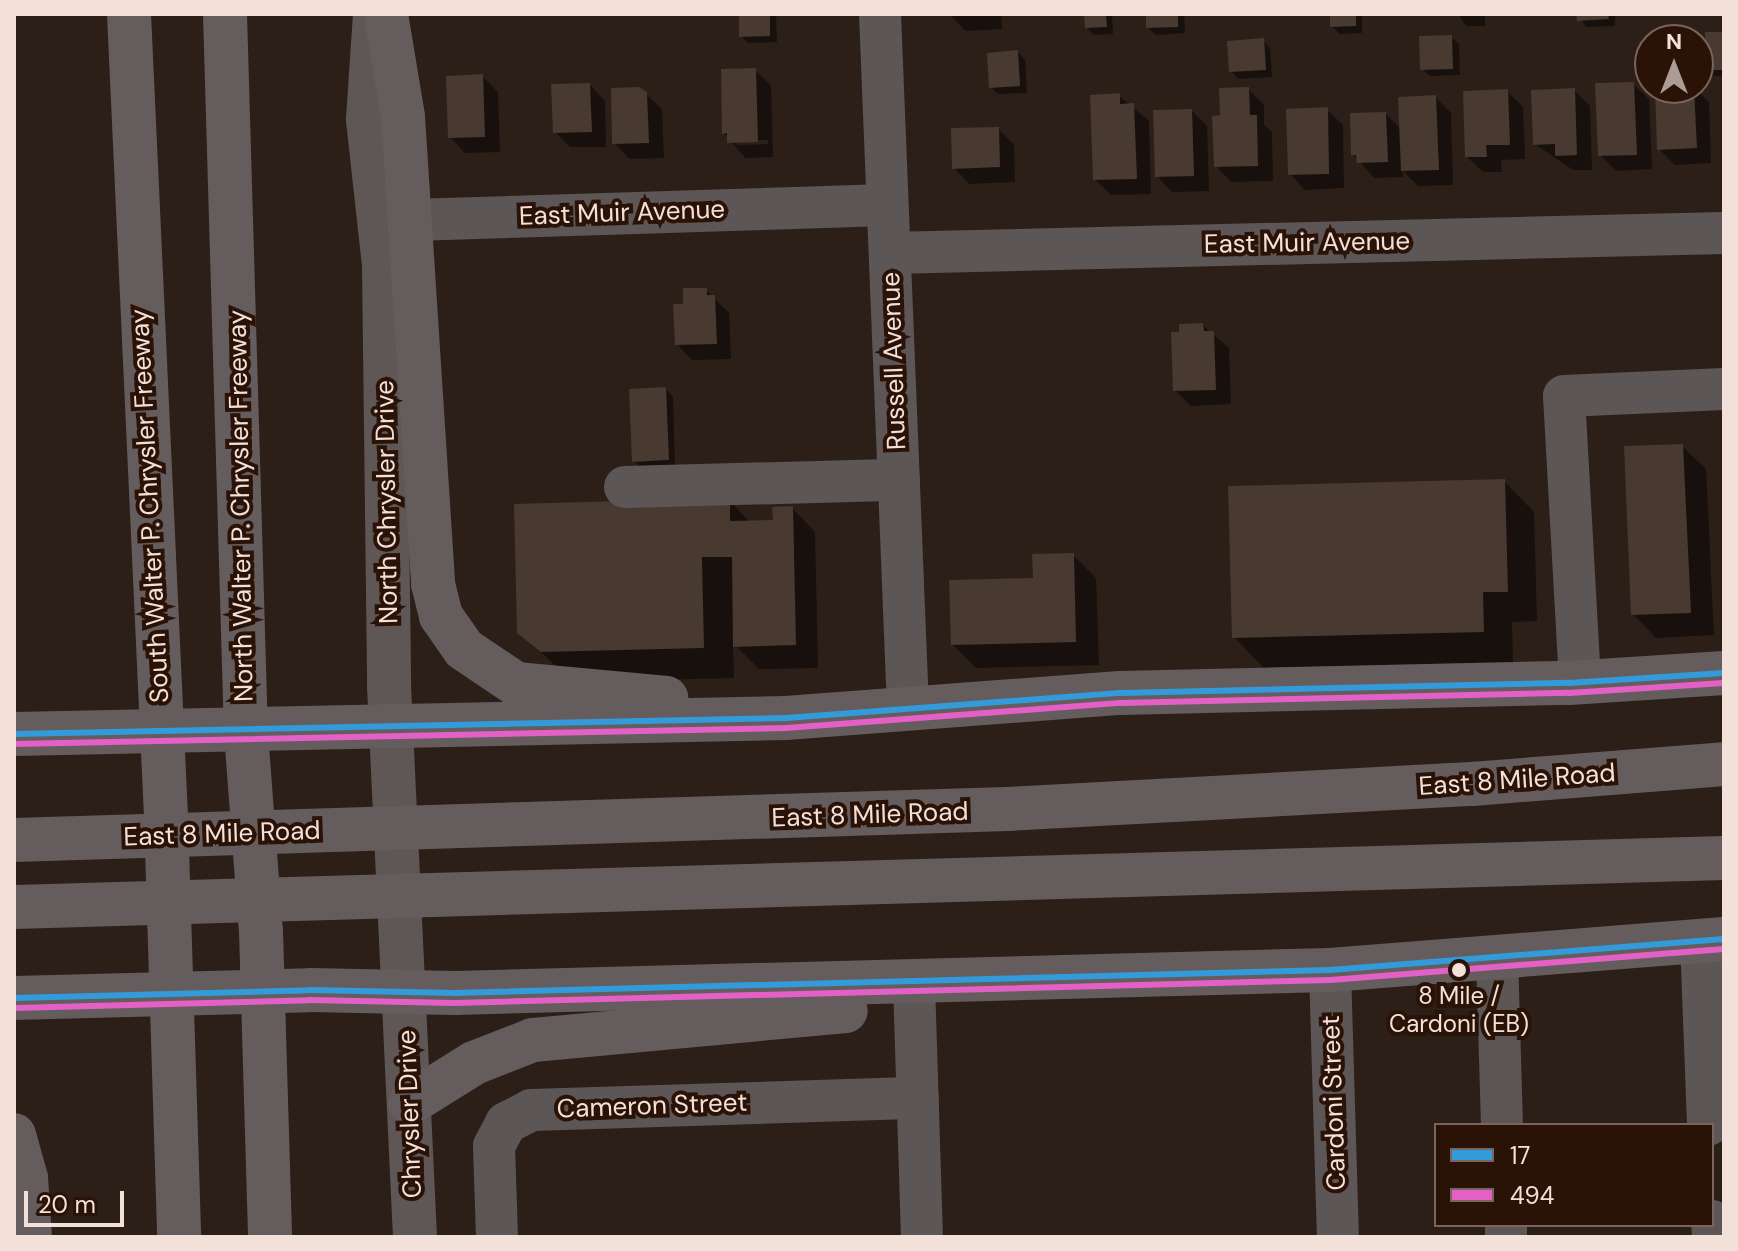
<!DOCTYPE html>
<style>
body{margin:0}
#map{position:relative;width:1738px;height:1251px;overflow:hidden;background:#2c1f18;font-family:"DM Sans",sans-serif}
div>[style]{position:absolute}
.shadow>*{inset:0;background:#0007}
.building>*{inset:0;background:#483931}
.minor>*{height:42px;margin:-21px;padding:0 21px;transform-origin:21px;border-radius:21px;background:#5d5656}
.major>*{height:44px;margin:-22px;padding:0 22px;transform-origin:22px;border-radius:22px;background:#5f5656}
.highway>*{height:44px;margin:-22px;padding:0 22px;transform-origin:22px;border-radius:22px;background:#655c5d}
.bus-1>*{height:6px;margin:-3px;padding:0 3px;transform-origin:3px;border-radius:3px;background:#339bda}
.bus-2>*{height:6px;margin:-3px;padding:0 3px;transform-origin:3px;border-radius:3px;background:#e361c6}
.dots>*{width:22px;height:22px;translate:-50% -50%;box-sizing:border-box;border:4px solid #2a1207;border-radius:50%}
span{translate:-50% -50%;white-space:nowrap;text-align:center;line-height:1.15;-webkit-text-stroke:8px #2a1207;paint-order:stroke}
.bus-label{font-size:24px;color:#f2e0d9}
.street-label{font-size:26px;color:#f2e0d9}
.frame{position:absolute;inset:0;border:16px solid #f2e0d9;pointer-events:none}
.legend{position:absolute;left:1434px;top:1123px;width:280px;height:104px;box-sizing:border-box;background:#2a1207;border:2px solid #7a645b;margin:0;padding:10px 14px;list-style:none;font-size:24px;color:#f2e0d9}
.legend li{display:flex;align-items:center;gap:16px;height:40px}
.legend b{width:40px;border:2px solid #7a645b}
.north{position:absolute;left:1634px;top:24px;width:80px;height:80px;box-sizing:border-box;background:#2a1207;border:2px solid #7a645b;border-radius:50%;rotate:0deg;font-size:22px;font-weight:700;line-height:32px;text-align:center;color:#f2e0d9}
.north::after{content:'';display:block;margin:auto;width:28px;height:36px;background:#ad9c95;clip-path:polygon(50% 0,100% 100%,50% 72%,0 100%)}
.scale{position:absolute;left:24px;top:1191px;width:100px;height:36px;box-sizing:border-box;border:4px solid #f2e0d9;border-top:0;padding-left:10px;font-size:24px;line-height:28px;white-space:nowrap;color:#f2e0d9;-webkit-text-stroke:6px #2a1207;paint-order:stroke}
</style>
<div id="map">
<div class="shadow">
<i style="clip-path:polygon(741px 14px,776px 14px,777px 42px,748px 43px,741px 36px)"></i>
<i style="clip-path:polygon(949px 14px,1001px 14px,1002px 29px,966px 31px)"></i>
<i style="clip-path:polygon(1086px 14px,1112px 14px,1113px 34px,1094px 35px,1087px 28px)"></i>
<i style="clip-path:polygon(1148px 14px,1184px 14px,1185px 33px,1156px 35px,1148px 28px)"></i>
<i style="clip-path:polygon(1332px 14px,1362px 14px,1362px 33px,1340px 34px,1332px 26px)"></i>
<i style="clip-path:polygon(1458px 14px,1485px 14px,1485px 26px,1466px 26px)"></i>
<i style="clip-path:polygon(1578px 14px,1615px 14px,1615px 26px,1586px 27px)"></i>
<i style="clip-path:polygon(1680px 14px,1714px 14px,1714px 15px,1682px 16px)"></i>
<i style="clip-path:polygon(1724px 34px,1724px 76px,1715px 76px,1708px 69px)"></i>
<i style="clip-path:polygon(1451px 37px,1459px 44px,1460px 75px,1430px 76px,1422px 69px)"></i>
<i style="clip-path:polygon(1263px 41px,1270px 48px,1272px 77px,1238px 79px,1231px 71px)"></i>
<i style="clip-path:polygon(1018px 52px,1025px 60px,1027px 93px,998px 94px,991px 87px)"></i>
<i style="clip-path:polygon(evenodd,755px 70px,771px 85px,773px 157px,745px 158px,724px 133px,755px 70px,768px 140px,768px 144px,737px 145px,737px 141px,768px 140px)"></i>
<i style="clip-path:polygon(482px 76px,498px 92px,500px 152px,465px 153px,450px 137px)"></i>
<i style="clip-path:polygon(1633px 84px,1649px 99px,1652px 169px,1616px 171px,1600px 155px)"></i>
<i style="clip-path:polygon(590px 85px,605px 101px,606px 147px,570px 147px,555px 132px)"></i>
<i style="clip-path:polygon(1657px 88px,1695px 88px,1709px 102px,1711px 163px,1675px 165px,1659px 149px)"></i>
<i style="clip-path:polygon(1248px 89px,1264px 105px,1264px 125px,1272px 132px,1273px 181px,1231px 182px,1216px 166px,1222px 117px)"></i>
<i style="clip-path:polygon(1574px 90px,1590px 106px,1592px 170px,1573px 170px,1535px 144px)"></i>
<i style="clip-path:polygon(1507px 91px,1523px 107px,1525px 159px,1501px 160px,1502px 172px,1483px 172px,1467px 157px)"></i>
<i style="clip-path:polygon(646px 94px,662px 109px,664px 158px,630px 159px,614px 143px)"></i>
<i style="clip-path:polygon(1119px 96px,1149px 121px,1151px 194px,1111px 195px,1095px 180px)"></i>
<i style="clip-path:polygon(1435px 97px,1451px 113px,1453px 185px,1418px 186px,1402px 170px,1403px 177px,1374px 178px,1353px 154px,1386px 114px,1402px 130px)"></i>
<i style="clip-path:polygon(1722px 102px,1724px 102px,1724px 151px)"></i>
<i style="clip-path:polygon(1327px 110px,1343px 125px,1344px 188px,1305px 190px,1290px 174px)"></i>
<i style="clip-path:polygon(1192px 111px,1207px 126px,1209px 191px,1172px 192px,1157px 176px)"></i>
<i style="clip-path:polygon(998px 129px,1014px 144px,1015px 182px,969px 184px,954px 168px)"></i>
<i style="clip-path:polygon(706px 290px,729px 313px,731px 359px,692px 360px,677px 344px,685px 306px)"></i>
<i style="clip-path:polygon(1202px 325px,1229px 348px,1231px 404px,1191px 406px,1175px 390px,1182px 334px)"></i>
<i style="clip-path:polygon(666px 389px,673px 397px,675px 467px,642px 468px,634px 461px)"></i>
<i style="clip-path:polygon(1682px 446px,1706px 469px,1714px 635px,1656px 638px,1633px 614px)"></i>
<i style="clip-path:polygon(1504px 481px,1534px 512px,1537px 621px,1512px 622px,1513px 662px,1264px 668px,1234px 637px)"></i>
<i style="clip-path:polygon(729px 500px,751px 523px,775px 522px,792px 508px,815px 532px,818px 668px,759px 669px,733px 643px,734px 678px,573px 682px,519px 632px)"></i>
<i style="clip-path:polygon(1073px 555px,1096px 578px,1099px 665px,976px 668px,953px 645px)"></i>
</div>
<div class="building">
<i style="clip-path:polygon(739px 14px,770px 14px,770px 36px,739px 37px)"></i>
<i style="clip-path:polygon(1084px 14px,1106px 14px,1107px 27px,1085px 28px)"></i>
<i style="clip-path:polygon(1146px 14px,1178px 14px,1178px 27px,1146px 28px)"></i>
<i style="clip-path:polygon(1330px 14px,1356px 14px,1356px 26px,1330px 27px)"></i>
<i style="clip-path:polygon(1576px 14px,1608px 14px,1609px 19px,1577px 21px)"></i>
<i style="clip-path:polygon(1705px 32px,1724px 32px,1724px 70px,1706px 70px)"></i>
<i style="clip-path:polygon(1452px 35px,1453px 69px,1420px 70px,1419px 36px)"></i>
<i style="clip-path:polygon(1264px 38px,1266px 70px,1229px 72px,1227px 41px)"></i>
<i style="clip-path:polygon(1018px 50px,1020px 86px,989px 88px,987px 53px)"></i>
<i style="clip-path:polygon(756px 68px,758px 142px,727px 143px,727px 133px,722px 134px,721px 69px)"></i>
<i style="clip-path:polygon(483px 74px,485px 137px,448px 138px,446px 76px)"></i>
<i style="clip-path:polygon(1634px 82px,1637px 155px,1598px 156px,1595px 83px)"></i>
<i style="clip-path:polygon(590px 83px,592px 132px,553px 133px,551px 84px)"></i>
<i style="clip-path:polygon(639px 87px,647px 92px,649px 143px,612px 144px,611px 88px)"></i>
<i style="clip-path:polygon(1249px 87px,1250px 115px,1257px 115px,1258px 166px,1214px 167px,1212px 116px,1220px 115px,1219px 88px)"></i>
<i style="clip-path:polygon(1575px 88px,1577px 155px,1555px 156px,1555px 144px,1533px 145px,1531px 90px)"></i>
<i style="clip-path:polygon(1655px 88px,1694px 88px,1697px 148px,1657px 150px)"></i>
<i style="clip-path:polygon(1508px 89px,1510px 145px,1486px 145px,1487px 157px,1465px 157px,1463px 91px)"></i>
<i style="clip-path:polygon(1120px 93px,1120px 104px,1134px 103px,1137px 179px,1093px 180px,1090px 95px)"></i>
<i style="clip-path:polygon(1436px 95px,1439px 170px,1401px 171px,1398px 97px)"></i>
<i style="clip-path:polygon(1328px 107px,1329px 174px,1288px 175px,1286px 109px)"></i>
<i style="clip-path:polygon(1192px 109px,1194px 176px,1155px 177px,1153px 110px)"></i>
<i style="clip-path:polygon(1386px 112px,1388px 162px,1357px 163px,1356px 155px,1351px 155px,1350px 113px)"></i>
<i style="clip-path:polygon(999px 127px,1000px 167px,952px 169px,951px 128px)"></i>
<i style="clip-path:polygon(683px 288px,707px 288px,707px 295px,715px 295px,717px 344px,675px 345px,673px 304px,683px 304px)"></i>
<i style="clip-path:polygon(1203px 323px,1204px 331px,1214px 331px,1216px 390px,1173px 391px,1171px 332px,1179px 332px,1179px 324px)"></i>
<i style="clip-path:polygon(666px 387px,669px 460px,632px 462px,629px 389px)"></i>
<i style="clip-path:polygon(1683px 444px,1691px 613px,1631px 615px,1624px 446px)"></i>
<i style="clip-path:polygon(1505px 479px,1508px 592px,1483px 592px,1484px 632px,1232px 638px,1228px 486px)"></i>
<i style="clip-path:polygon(730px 498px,730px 521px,773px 520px,772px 507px,793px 506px,796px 645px,733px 647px,732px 557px,702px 557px,704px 648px,541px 652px,517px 633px,514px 504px)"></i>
<i style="clip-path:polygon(1074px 553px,1076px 642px,951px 645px,949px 580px,1033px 578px,1032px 554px)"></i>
</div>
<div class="minor">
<i style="left:880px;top:14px;width:695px;rotate:87.69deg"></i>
<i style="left:388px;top:248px;width:25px;rotate:-58deg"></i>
<i style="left:401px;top:227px;width:14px;rotate:-30deg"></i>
<i style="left:413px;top:220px;width:474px;rotate:-1.8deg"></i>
<i style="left:890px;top:253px;width:834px;rotate:-1.37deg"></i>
<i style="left:625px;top:487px;width:274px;rotate:-1.5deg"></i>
<i style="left:1580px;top:682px;width:286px;rotate:-93.2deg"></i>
<i style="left:1564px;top:396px;width:160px;rotate:-2.5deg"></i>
<i style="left:1701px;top:941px;width:184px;rotate:87.8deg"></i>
<i style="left:1497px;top:957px;width:168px;rotate:88.3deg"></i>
<i style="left:1330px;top:970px;width:267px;rotate:88.3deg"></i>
<i style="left:914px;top:983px;width:254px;rotate:88.2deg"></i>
<i style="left:1712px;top:1221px;width:16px;rotate:86deg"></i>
<i style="left:1506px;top:1225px;width:12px;rotate:90deg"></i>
<i style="left:497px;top:1237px;width:91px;rotate:-91.9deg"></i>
<i style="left:494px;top:1146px;width:26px;rotate:-62deg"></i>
<i style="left:506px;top:1123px;width:28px;rotate:-27deg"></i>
<i style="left:531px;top:1110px;width:387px;rotate:-1.8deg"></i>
</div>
<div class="major">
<i style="left:375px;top:14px;width:106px;rotate:93.8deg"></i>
<i style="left:368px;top:120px;width:146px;rotate:83.7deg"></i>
<i style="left:384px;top:265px;width:421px;rotate:89.3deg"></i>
<i style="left:389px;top:686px;width:552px;rotate:87.3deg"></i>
</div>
<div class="highway">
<i style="left:129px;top:14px;width:804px;rotate:87.36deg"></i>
<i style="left:166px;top:817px;width:420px;rotate:88.2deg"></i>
<i style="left:225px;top:14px;width:719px;rotate:88.33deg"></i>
<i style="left:246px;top:733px;width:199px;rotate:85.7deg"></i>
<i style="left:261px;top:931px;width:306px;rotate:88.3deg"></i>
<i style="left:386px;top:14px;width:104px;rotate:80.6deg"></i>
<i style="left:403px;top:117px;width:468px;rotate:86.3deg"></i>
<i style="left:433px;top:584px;width:33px;rotate:76deg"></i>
<i style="left:441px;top:616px;width:40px;rotate:55.1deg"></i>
<i style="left:464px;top:649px;width:63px;rotate:33.9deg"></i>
<i style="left:516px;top:684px;width:151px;rotate:5.3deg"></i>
<i style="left:14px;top:734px;width:772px;rotate:-1.19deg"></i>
<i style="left:786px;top:718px;width:335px;rotate:-4.3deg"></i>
<i style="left:1120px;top:693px;width:449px;rotate:-1.3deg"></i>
<i style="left:1569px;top:683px;width:155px;rotate:-3.7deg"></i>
<i style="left:14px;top:840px;width:994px;rotate:-1.79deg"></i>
<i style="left:1008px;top:809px;width:465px;rotate:-3.1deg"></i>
<i style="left:1472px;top:784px;width:253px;rotate:-4.5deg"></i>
<i style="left:14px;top:907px;width:1711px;rotate:-1.64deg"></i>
<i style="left:14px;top:998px;width:296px;rotate:-1.5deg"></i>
<i style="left:310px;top:990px;width:145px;rotate:1.2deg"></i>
<i style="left:455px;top:993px;width:875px;rotate:-1.51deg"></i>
<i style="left:1330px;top:970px;width:395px;rotate:-4.5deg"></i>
<i style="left:410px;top:1103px;width:75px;rotate:-32deg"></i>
<i style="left:474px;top:1063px;width:63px;rotate:-21.3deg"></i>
<i style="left:533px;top:1040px;width:314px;rotate:-5.3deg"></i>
<i style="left:14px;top:1135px;width:45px;rotate:74.4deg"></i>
<i style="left:26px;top:1178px;width:59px;rotate:86.1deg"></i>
</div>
<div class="bus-1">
<i style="left:14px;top:734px;width:772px;rotate:-1.19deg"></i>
<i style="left:786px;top:718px;width:335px;rotate:-4.3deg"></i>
<i style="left:1120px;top:693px;width:449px;rotate:-1.3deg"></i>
<i style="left:1569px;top:683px;width:155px;rotate:-3.7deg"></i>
<i style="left:14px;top:998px;width:296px;rotate:-1.5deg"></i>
<i style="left:310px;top:990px;width:145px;rotate:1.2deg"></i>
<i style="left:455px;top:993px;width:875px;rotate:-1.51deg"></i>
<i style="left:1330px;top:970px;width:395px;rotate:-4.5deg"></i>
</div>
<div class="bus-2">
<i style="left:14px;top:744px;width:772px;rotate:-1.19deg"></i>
<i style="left:786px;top:728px;width:335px;rotate:-4.3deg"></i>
<i style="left:1120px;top:703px;width:449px;rotate:-1.3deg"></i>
<i style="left:1569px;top:693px;width:155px;rotate:-3.7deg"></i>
<i style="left:14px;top:1008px;width:296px;rotate:-1.5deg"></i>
<i style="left:310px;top:1000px;width:145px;rotate:1.2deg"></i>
<i style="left:455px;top:1003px;width:875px;rotate:-1.51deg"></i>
<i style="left:1330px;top:980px;width:395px;rotate:-4.5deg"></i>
</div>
<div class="dots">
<i style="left:1459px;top:970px;background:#f2e0d9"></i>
</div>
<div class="bus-label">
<span style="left:1459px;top:1010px">8 Mile /<br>Cardoni (EB)</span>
</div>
<div class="street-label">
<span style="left:622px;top:213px;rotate:-2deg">East Muir Avenue</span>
<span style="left:1307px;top:243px;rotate:-1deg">East Muir Avenue</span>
<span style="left:894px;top:361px;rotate:-92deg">Russell Avenue</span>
<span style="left:387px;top:502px;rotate:-91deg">North Chrysler Drive</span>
<span style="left:150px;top:506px;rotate:-93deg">South Walter P. Chrysler Freeway</span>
<span style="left:241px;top:506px;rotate:-91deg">North Walter P. Chrysler Freeway</span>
<span style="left:1517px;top:780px;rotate:-4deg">East 8 Mile Road</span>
<span style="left:870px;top:815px;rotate:-2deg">East 8 Mile Road</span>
<span style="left:222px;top:834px;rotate:-2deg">East 8 Mile Road</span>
<span style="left:1334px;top:1103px;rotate:-92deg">Cardoni Street</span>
<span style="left:652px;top:1106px;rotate:-2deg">Cameron Street</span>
<span style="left:410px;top:1114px;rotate:-92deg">Chrysler Drive</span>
</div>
<div class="frame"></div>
<ul class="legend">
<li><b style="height:10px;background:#339bda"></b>17</li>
<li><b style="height:10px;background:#e361c6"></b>494</li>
</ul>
<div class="north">N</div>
<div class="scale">20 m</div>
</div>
